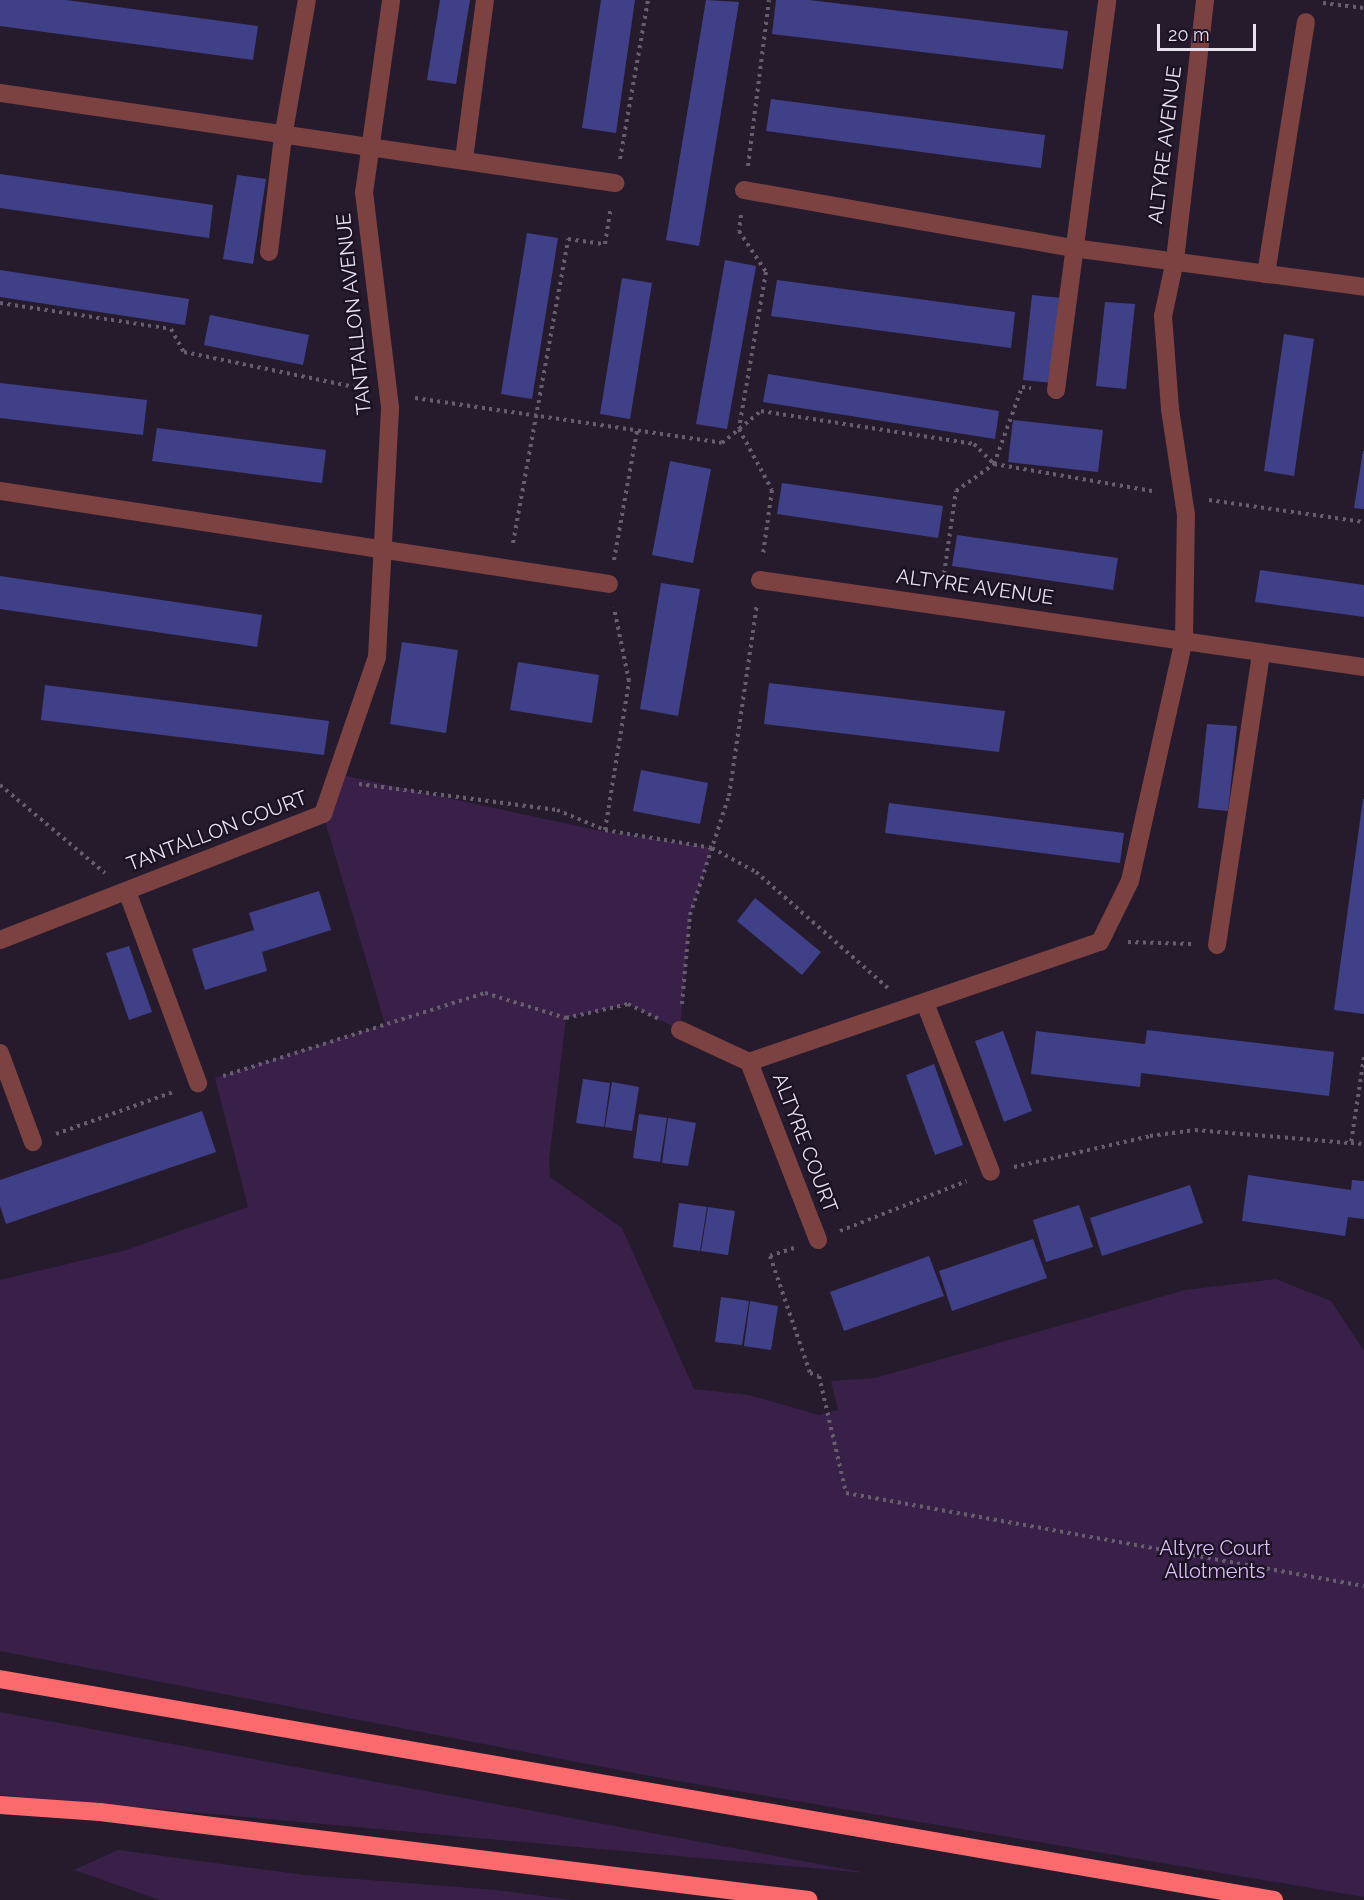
<!DOCTYPE html>
<style>
body{margin:0}
#map{position:relative;width:1364px;height:1900px;overflow:hidden;background:#251b2d;font-family:Raleway,sans-serif}
div>[style]{position:absolute}
.green>*{inset:0;background:#382049}
.building>*{inset:0;background:#404089}
.path>*{height:4px;margin-top:-2px;transform-origin:0;background:repeating-linear-gradient(90deg,#665d6d 0 3px,transparent 0 7.5px)}
.street>*{height:18px;margin:-9px;padding:0 9px;transform-origin:9px;border-radius:9px;background:#7c4241}
.highway>*{height:18px;margin:-9px;padding:0 9px;transform-origin:9px;border-radius:9px;background:#fb6a6d}
span{translate:-50% -50%;white-space:nowrap;text-align:center;line-height:1.15;-webkit-text-stroke:4.5px #1b1223;paint-order:stroke}
.street-label{font-size:20px;color:#e8e1ee}
.park-label{font-size:20px;color:#ddbcf7}
.scale{position:absolute;left:1157px;top:24px;width:99px;height:27px;box-sizing:border-box;border:3px solid #e8e1ee;border-top:0;padding-left:8px;font-size:18px;line-height:21px;white-space:nowrap;color:#e8e1ee;-webkit-text-stroke:4px #1b1223;paint-order:stroke}
</style>
<div id="map">
<div class="green">
<i style="clip-path:polygon(337px 774px,596px 830px,712px 848px,690px 915px,680px 1030px,628px 1004px,566px 1018px,549px 1160px,550px 1177px,622px 1228px,694px 1389px,749px 1395px,819px 1415px,838px 1410px,831px 1381px,875px 1378px,1185px 1290px,1276px 1279px,1331px 1301px,1364px 1351px,1364px 1897px,666px 1779px,0 1651px,0 1280px,126px 1250px,248px 1207px,215px 1078px,385px 1024px,323px 814px)"></i>
<i style="clip-path:polygon(0 1712px,867px 1873px,0 1795px)"></i>
<i style="clip-path:polygon(118px 1850px,305px 1875px,496px 1890px,571px 1900px,160px 1900px,74px 1870px)"></i>
</div>
<div class="building">
<i style="clip-path:polygon(0 0,66px 0,258px 26px,253px 60px,0 26px)"></i>
<i style="clip-path:polygon(440px 0,470px 0,456px 84px,427px 80px)"></i>
<i style="clip-path:polygon(601px 0,635px 0,616px 133px,582px 128px)"></i>
<i style="clip-path:polygon(706px 0,739px 2px,699px 246px,666px 240px)"></i>
<i style="clip-path:polygon(776px 0,809px 0,1068px 31px,1063px 69px,772px 34px)"></i>
<i style="clip-path:polygon(771px 99px,1045px 135px,1041px 168px,766px 131px)"></i>
<i style="clip-path:polygon(0 174px,213px 205px,209px 238px,0 208px)"></i>
<i style="clip-path:polygon(237px 175px,266px 179px,253px 264px,223px 259px)"></i>
<i style="clip-path:polygon(527px 233px,558px 238px,532px 399px,501px 394px)"></i>
<i style="clip-path:polygon(725px 260px,756px 266px,727px 429px,696px 424px)"></i>
<i style="clip-path:polygon(0 270px,189px 299px,185px 325px,0 297px)"></i>
<i style="clip-path:polygon(622px 278px,652px 283px,630px 419px,600px 414px)"></i>
<i style="clip-path:polygon(777px 280px,1015px 312px,1011px 348px,771px 316px)"></i>
<i style="clip-path:polygon(1032px 295px,1062px 298px,1053px 383px,1023px 380px)"></i>
<i style="clip-path:polygon(1105px 302px,1135px 304px,1126px 389px,1096px 386px)"></i>
<i style="clip-path:polygon(210px 315px,309px 335px,303px 365px,204px 345px)"></i>
<i style="clip-path:polygon(1284px 334px,1314px 339px,1294px 476px,1264px 471px)"></i>
<i style="clip-path:polygon(768px 374px,999px 411px,995px 439px,763px 402px)"></i>
<i style="clip-path:polygon(0 383px,147px 400px,143px 435px,0 418px)"></i>
<i style="clip-path:polygon(1013px 420px,1103px 430px,1098px 472px,1008px 462px)"></i>
<i style="clip-path:polygon(157px 428px,326px 450px,322px 483px,152px 461px)"></i>
<i style="clip-path:polygon(1363px 451px,1364px 451px,1364px 509px,1354px 508px)"></i>
<i style="clip-path:polygon(670px 461px,711px 469px,693px 563px,652px 555px)"></i>
<i style="clip-path:polygon(782px 483px,943px 506px,938px 538px,777px 514px)"></i>
<i style="clip-path:polygon(957px 535px,1118px 558px,1113px 590px,952px 566px)"></i>
<i style="clip-path:polygon(1260px 570px,1364px 585px,1364px 617px,1255px 602px)"></i>
<i style="clip-path:polygon(0 576px,262px 615px,257px 647px,0 609px)"></i>
<i style="clip-path:polygon(661px 583px,700px 589px,678px 716px,640px 709px)"></i>
<i style="clip-path:polygon(402px 642px,458px 650px,446px 733px,390px 724px)"></i>
<i style="clip-path:polygon(518px 662px,599px 675px,592px 723px,510px 710px)"></i>
<i style="clip-path:polygon(769px 683px,1005px 711px,999px 752px,764px 724px)"></i>
<i style="clip-path:polygon(45px 685px,329px 721px,324px 755px,41px 720px)"></i>
<i style="clip-path:polygon(1207px 724px,1237px 726px,1228px 811px,1198px 808px)"></i>
<i style="clip-path:polygon(641px 770px,708px 783px,700px 824px,633px 811px)"></i>
<i style="clip-path:polygon(1363px 799px,1364px 799px,1364px 1014px,1334px 1010px)"></i>
<i style="clip-path:polygon(889px 803px,1124px 833px,1120px 863px,885px 833px)"></i>
<i style="clip-path:polygon(319px 891px,331px 930px,262px 952px,267px 971px,205px 990px,192px 949px,254px 930px,249px 913px)"></i>
<i style="clip-path:polygon(755px 898px,821px 952px,802px 975px,737px 921px)"></i>
<i style="clip-path:polygon(129px 946px,152px 1012px,129px 1020px,106px 953px)"></i>
<i style="clip-path:polygon(1147px 1030px,1334px 1052px,1329px 1096px,1141px 1073px,1140px 1087px,1031px 1074px,1036px 1031px,1145px 1044px)"></i>
<i style="clip-path:polygon(1003px 1031px,1032px 1111px,1004px 1122px,975px 1041px)"></i>
<i style="clip-path:polygon(934px 1064px,963px 1145px,935px 1155px,906px 1075px)"></i>
<i style="clip-path:polygon(583px 1079px,610px 1083px,604px 1127px,576px 1123px)"></i>
<i style="clip-path:polygon(612px 1082px,639px 1087px,632px 1131px,605px 1127px)"></i>
<i style="clip-path:polygon(202px 1111px,216px 1152px,6px 1224px,0 1206px,0 1180px)"></i>
<i style="clip-path:polygon(639px 1114px,667px 1118px,660px 1162px,633px 1158px)"></i>
<i style="clip-path:polygon(668px 1118px,696px 1123px,688px 1166px,662px 1163px)"></i>
<i style="clip-path:polygon(1248px 1175px,1351px 1190px,1352px 1180px,1364px 1181px,1364px 1219px,1348px 1217px,1345px 1236px,1242px 1221px)"></i>
<i style="clip-path:polygon(1190px 1185px,1203px 1223px,1102px 1256px,1090px 1218px)"></i>
<i style="clip-path:polygon(679px 1203px,707px 1207px,700px 1251px,673px 1247px)"></i>
<i style="clip-path:polygon(1079px 1205px,1093px 1247px,1046px 1262px,1033px 1220px)"></i>
<i style="clip-path:polygon(708px 1207px,735px 1211px,728px 1255px,701px 1251px)"></i>
<i style="clip-path:polygon(1033px 1239px,1047px 1278px,952px 1311px,939px 1271px)"></i>
<i style="clip-path:polygon(929px 1256px,944px 1296px,844px 1331px,830px 1292px)"></i>
<i style="clip-path:polygon(721px 1297px,749px 1301px,742px 1345px,715px 1342px)"></i>
<i style="clip-path:polygon(750px 1301px,778px 1306px,771px 1350px,744px 1346px)"></i>
</div>
<div class="path">
<i style="left:1323px;top:3px;width:41px;rotate:7deg"></i>
<i style="left:620px;top:159px;width:161px;rotate:-80deg"></i>
<i style="left:748px;top:166px;width:167px;rotate:-82.8deg"></i>
<i style="left:741px;top:215px;width:16px;rotate:97deg"></i>
<i style="left:739px;top:231px;width:49px;rotate:56.6deg"></i>
<i style="left:766px;top:272px;width:159px;rotate:99.8deg"></i>
<i style="left:739px;top:429px;width:69px;rotate:61.6deg"></i>
<i style="left:772px;top:490px;width:65px;rotate:98deg"></i>
<i style="left:0;top:303px;width:173px;rotate:8.6deg"></i>
<i style="left:171px;top:329px;width:26px;rotate:61deg"></i>
<i style="left:184px;top:352px;width:184px;rotate:11.6deg"></i>
<i style="left:415px;top:398px;width:310px;rotate:8.3deg"></i>
<i style="left:722px;top:443px;width:50px;rotate:-39.4deg"></i>
<i style="left:761px;top:411px;width:216px;rotate:8.8deg"></i>
<i style="left:974px;top:444px;width:28px;rotate:45deg"></i>
<i style="left:994px;top:464px;width:165px;rotate:9.7deg"></i>
<i style="left:1209px;top:500px;width:157px;rotate:8.1deg"></i>
<i style="left:513px;top:543px;width:309px;rotate:-79.7deg"></i>
<i style="left:568px;top:239px;width:37px;rotate:8deg"></i>
<i style="left:605px;top:244px;width:37px;rotate:-81deg"></i>
<i style="left:614px;top:560px;width:131px;rotate:-79.9deg"></i>
<i style="left:943px;top:581px;width:91px;rotate:-81.8deg"></i>
<i style="left:956px;top:491px;width:47px;rotate:-35.4deg"></i>
<i style="left:994px;top:464px;width:82px;rotate:-70deg"></i>
<i style="left:1022px;top:387px;width:9px;rotate:6deg"></i>
<i style="left:359px;top:784px;width:200px;rotate:7.5deg"></i>
<i style="left:557px;top:810px;width:52px;rotate:22.6deg"></i>
<i style="left:605px;top:830px;width:109px;rotate:9.5deg"></i>
<i style="left:712px;top:848px;width:50px;rotate:28.6deg"></i>
<i style="left:756px;top:872px;width:176px;rotate:41.3deg"></i>
<i style="left:0;top:785px;width:137px;rotate:40deg"></i>
<i style="left:605px;top:830px;width:151px;rotate:-80.8deg"></i>
<i style="left:629px;top:681px;width:75px;rotate:-101.6deg"></i>
<i style="left:1128px;top:942px;width:65px;rotate:1.8deg"></i>
<i style="left:682px;top:1004px;width:89px;rotate:-84.9deg"></i>
<i style="left:690px;top:915px;width:125px;rotate:-71.9deg"></i>
<i style="left:729px;top:796px;width:195px;rotate:-81.7deg"></i>
<i style="left:1364px;top:1057px;width:87px;rotate:98.6deg"></i>
<i style="left:1351px;top:1143px;width:13px;rotate:4deg"></i>
<i style="left:223px;top:1076px;width:275px;rotate:-17.6deg"></i>
<i style="left:485px;top:993px;width:85px;rotate:17.2deg"></i>
<i style="left:566px;top:1018px;width:64px;rotate:-12.7deg"></i>
<i style="left:628px;top:1004px;width:34px;rotate:26deg"></i>
<i style="left:56px;top:1134px;width:124px;rotate:-19.7deg"></i>
<i style="left:1014px;top:1167px;width:139px;rotate:-12.8deg"></i>
<i style="left:1150px;top:1136px;width:45px;rotate:-7.6deg"></i>
<i style="left:1195px;top:1130px;width:157px;rotate:4.8deg"></i>
<i style="left:840px;top:1231px;width:136px;rotate:-21.5deg"></i>
<i style="left:794px;top:1248px;width:25px;rotate:162deg"></i>
<i style="left:770px;top:1256px;width:124px;rotate:71.1deg"></i>
<i style="left:810px;top:1373px;width:9px;rotate:18deg"></i>
<i style="left:819px;top:1376px;width:120px;rotate:77deg"></i>
<i style="left:846px;top:1493px;width:526px;rotate:10.18deg"></i>
</div>
<div class="street">
<i style="left:0;top:93px;width:622px;rotate:8.33deg"></i>
<i style="left:464px;top:159px;width:160px;rotate:-82.5deg"></i>
<i style="left:744px;top:190px;width:334px;rotate:10deg"></i>
<i style="left:1073px;top:248px;width:294px;rotate:7.6deg"></i>
<i style="left:269px;top:252px;width:116px;rotate:-83.1deg"></i>
<i style="left:283px;top:137px;width:139px;rotate:-80.1deg"></i>
<i style="left:1266px;top:274px;width:255px;rotate:-81deg"></i>
<i style="left:1056px;top:390px;width:393px;rotate:-82.5deg"></i>
<i style="left:0;top:491px;width:616px;rotate:8.68deg"></i>
<i style="left:760px;top:580px;width:610px;rotate:8.2deg"></i>
<i style="left:127px;top:891px;width:205px;rotate:69.7deg"></i>
<i style="left:0;top:940px;width:347px;rotate:-21.3deg"></i>
<i style="left:323px;top:814px;width:166px;rotate:-71deg"></i>
<i style="left:377px;top:657px;width:250px;rotate:-87deg"></i>
<i style="left:390px;top:407px;width:216px;rotate:-96.9deg"></i>
<i style="left:364px;top:193px;width:195px;rotate:-82deg"></i>
<i style="left:1217px;top:945px;width:294px;rotate:-81.4deg"></i>
<i style="left:925px;top:1003px;width:181px;rotate:68.7deg"></i>
<i style="left:680px;top:1030px;width:76px;rotate:24.9deg"></i>
<i style="left:749px;top:1062px;width:371px;rotate:-18.9deg"></i>
<i style="left:1100px;top:942px;width:68px;rotate:-63.8deg"></i>
<i style="left:1130px;top:881px;width:248px;rotate:-77.4deg"></i>
<i style="left:1184px;top:639px;width:124px;rotate:-89.1deg"></i>
<i style="left:1186px;top:515px;width:107px;rotate:-98.6deg"></i>
<i style="left:1170px;top:409px;width:93px;rotate:-94.3deg"></i>
<i style="left:1163px;top:316px;width:57px;rotate:-77.9deg"></i>
<i style="left:1175px;top:260px;width:262px;rotate:-83.4deg"></i>
<i style="left:0;top:1053px;width:95px;rotate:69.7deg"></i>
<i style="left:749px;top:1062px;width:191px;rotate:68.8deg"></i>
</div>
<div class="highway">
<i style="left:0;top:1679px;width:1293px;rotate:9.84deg"></i>
<i style="left:0;top:1805px;width:100px;rotate:4deg"></i>
<i style="left:100px;top:1812px;width:714px;rotate:7.08deg"></i>
</div>
<div class="street-label">
<span style="left:1165px;top:145px;rotate:-83deg">ALTYRE AVENUE</span>
<span style="left:354px;top:314px;rotate:-96deg">TANTALLON AVENUE</span>
<span style="left:975px;top:587px;rotate:8deg">ALTYRE AVENUE</span>
<span style="left:217px;top:831px;rotate:-21deg">TANTALLON COURT</span>
<span style="left:805px;top:1143px;rotate:69deg">ALTYRE COURT</span>
</div>
<div class="park-label">
<span style="left:1215px;top:1560px">Altyre Court<br>Allotments</span>
</div>
<div class="scale">20 m</div>
</div>
